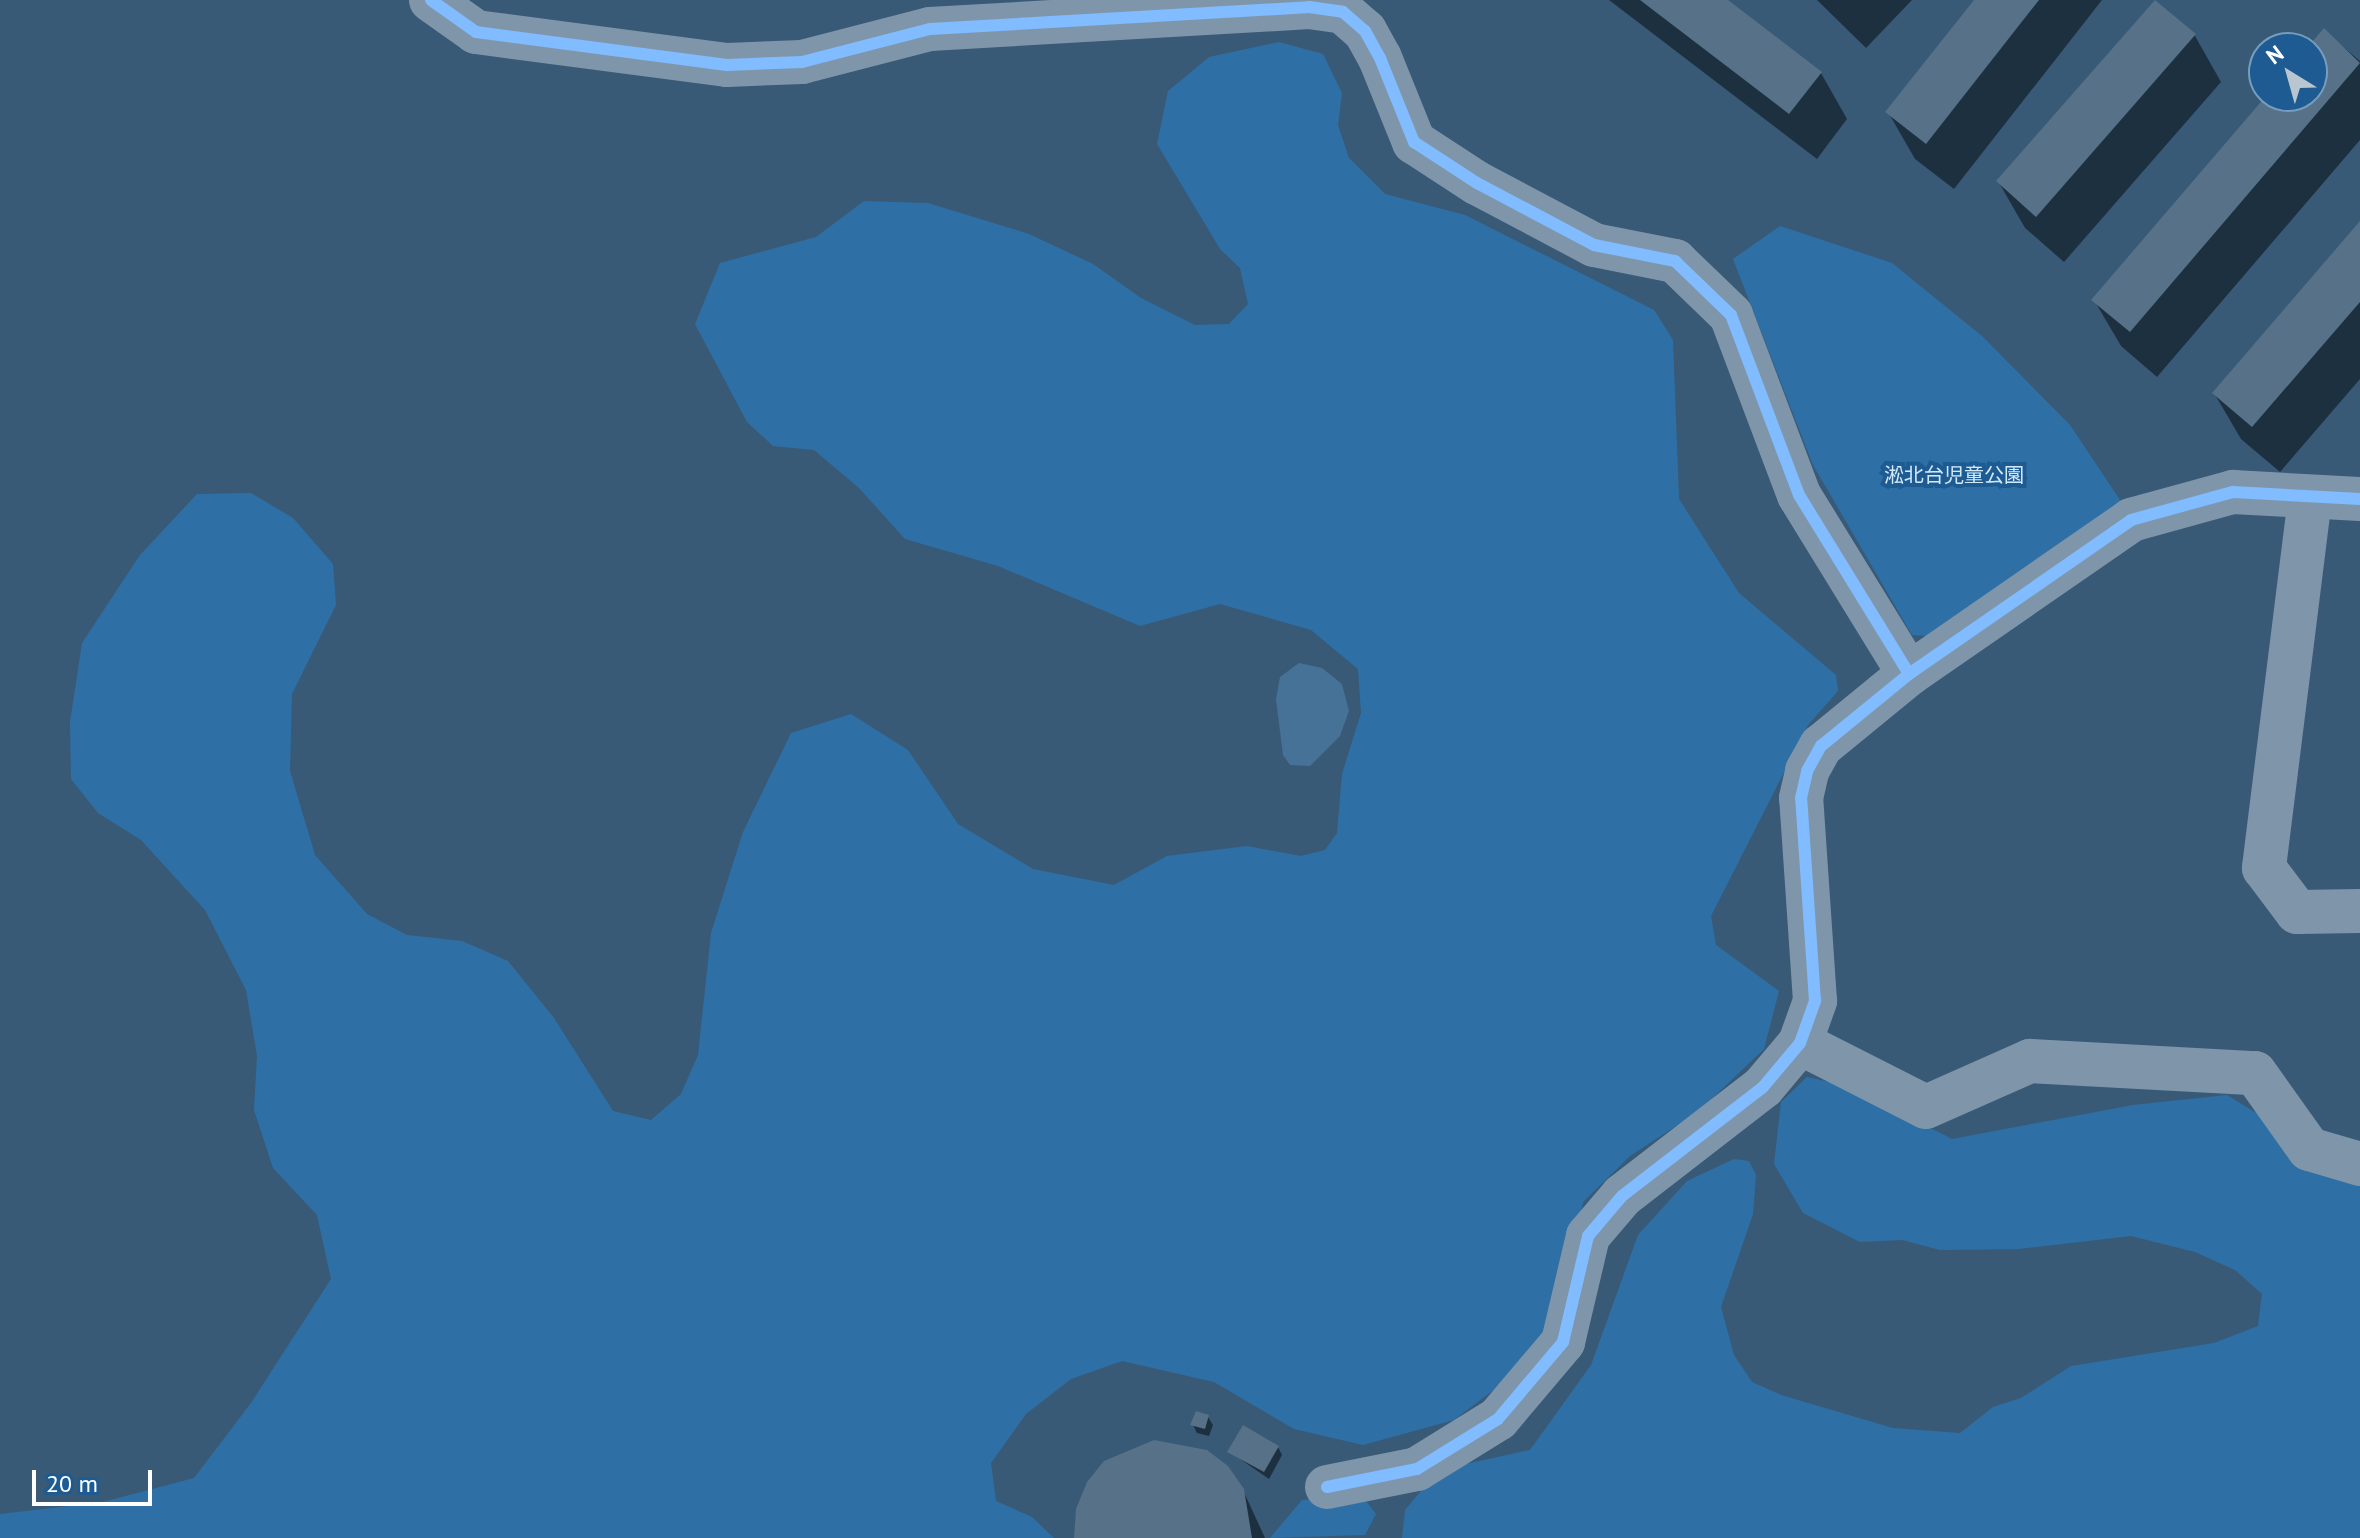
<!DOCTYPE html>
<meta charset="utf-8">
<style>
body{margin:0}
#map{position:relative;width:2360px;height:1538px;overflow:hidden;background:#385a77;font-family:"PT Sans","Noto Sans JP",sans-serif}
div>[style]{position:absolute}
.green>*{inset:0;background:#2e70a6}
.water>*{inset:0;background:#477298}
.shadow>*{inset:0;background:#0007}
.building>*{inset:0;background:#567188}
.minor>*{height:44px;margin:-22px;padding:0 22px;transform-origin:22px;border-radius:22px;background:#7f96aa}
.cycleway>*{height:12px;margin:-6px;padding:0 6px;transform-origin:6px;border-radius:6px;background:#80bcff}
span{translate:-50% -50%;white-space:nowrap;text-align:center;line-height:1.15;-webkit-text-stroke:8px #1d5b92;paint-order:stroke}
.park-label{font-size:20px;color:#d3e9fa}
.north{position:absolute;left:2248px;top:32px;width:80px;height:80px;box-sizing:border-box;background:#1d5b92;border:2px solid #779dbe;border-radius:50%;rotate:323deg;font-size:22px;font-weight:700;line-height:32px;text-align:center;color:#fff}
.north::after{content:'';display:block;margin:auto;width:28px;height:36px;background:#b9c5cf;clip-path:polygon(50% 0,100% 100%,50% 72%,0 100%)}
.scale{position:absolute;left:32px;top:1470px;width:120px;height:36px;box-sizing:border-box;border:4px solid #fff;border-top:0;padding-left:10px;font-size:24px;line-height:28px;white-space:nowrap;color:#fff;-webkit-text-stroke:6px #1d5b92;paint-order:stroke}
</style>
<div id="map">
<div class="green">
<i style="clip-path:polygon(1279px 42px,1323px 54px,1342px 93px,1338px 125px,1349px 158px,1385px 194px,1465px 215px,1654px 310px,1673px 340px,1679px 499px,1739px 593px,1836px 675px,1838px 691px,1808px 725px,1711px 916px,1716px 945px,1779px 991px,1764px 1049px,1699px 1111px,1630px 1156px,1583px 1202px,1567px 1287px,1538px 1356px,1454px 1420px,1363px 1445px,1294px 1429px,1214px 1382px,1122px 1361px,1071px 1379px,1026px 1414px,991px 1463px,996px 1501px,1032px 1517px,1054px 1538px,0 1538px,0 1514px,103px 1502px,194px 1478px,251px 1403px,331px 1279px,317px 1215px,273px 1168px,254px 1110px,257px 1056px,246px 990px,205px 910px,141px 840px,98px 813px,71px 779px,70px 722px,82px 643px,140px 555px,197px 494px,251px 493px,293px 518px,333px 564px,336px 605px,292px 694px,290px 771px,315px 855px,367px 914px,407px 935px,462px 941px,508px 961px,554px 1018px,613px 1111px,651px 1120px,681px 1094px,698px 1055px,711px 933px,743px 832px,791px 733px,851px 714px,908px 750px,958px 824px,1033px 869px,1114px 885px,1167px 856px,1247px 846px,1301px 856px,1325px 850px,1337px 833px,1342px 774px,1361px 713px,1358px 669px,1311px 630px,1220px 604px,1140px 626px,998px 566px,905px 539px,859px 488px,814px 450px,773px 446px,747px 422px,695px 324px,720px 263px,816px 237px,864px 201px,928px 203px,1029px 234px,1093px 264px,1141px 298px,1195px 325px,1229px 324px,1248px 304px,1240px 268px,1220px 249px,1157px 144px,1168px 91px,1209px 57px)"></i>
<i style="clip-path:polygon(1780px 226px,1892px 263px,1982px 336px,2070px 425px,2124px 506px,1928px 636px,1912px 635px,1813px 465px,1733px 259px)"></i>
<i style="clip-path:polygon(1807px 1077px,1848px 1086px,1952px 1139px,2133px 1105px,2227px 1095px,2360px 1177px,2360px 1538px,1402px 1538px,1405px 1510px,1421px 1491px,1461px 1465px,1530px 1450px,1591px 1365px,1638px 1235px,1687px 1181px,1734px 1159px,1749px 1161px,1756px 1175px,1753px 1214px,1721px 1307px,1734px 1355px,1752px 1382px,1781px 1395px,1893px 1428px,1960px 1433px,1993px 1407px,2021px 1398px,2071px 1366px,2214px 1343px,2258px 1326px,2262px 1294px,2235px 1270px,2195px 1252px,2131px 1236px,2018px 1249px,1940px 1250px,1902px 1240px,1860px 1242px,1803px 1213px,1774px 1164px,1781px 1102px)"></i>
<i style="clip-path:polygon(1363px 1497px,1376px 1514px,1365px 1535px,1270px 1538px,1302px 1500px)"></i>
</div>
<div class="water">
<i style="clip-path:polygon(1299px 663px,1322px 668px,1342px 684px,1349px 711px,1340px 736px,1310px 766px,1290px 765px,1283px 755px,1276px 699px,1280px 677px)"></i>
</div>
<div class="shadow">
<i style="clip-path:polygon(1609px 0,1725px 0,1821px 73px,1847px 119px,1817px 159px)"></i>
<i style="clip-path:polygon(1817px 0,1912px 0,1866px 48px)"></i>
<i style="clip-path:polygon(1976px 0,2102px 0,1954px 189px,1915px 159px,1888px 112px)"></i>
<i style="clip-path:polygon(2156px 2px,2195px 36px,2221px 82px,2064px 262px,2025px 228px,1998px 181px)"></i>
<i style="clip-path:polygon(2324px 31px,2360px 61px,2360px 140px,2157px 377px,2121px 346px,2094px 300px,2268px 96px,2312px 96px,2310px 48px)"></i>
<i style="clip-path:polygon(2360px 224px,2360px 379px,2280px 472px,2241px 439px,2214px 393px)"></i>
<i style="clip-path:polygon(1208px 1417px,1213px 1425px,1209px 1436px,1197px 1433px,1193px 1425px)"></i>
<i style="clip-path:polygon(1154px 1442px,1243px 1490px,1265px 1538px,1077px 1538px,1106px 1463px)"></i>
<i style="clip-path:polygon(1278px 1447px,1282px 1455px,1269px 1479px,1230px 1452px)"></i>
</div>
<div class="building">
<i style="clip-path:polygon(1640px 0,1728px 0,1822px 72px,1789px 114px)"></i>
<i style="clip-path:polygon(1974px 0,2039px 0,1926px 144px,1885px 112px)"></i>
<i style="clip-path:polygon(2155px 0,2196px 34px,2036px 217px,1996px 181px)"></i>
<i style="clip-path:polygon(2324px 28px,2360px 63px,2130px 332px,2091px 300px,2266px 96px,2312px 96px,2312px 48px,2307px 48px)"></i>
<i style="clip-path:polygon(2360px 221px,2360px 302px,2252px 427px,2212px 393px)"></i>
<i style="clip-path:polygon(1196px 1411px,1209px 1415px,1205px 1429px,1190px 1425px)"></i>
<i style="clip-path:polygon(1243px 1425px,1279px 1446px,1264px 1472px,1227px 1452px)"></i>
<i style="clip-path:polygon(1154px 1440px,1207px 1450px,1228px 1466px,1244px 1489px,1252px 1538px,1074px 1538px,1076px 1509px,1087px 1482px,1104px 1461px)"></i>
</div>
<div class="minor">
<i style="left:431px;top:0;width:55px;rotate:35.4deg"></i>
<i style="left:476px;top:32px;width:253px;rotate:7.5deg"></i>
<i style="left:727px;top:65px;width:75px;rotate:-2.3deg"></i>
<i style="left:802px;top:62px;width:132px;rotate:-14.5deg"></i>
<i style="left:930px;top:29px;width:380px;rotate:-3.3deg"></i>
<i style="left:1309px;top:7px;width:34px;rotate:8deg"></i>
<i style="left:1343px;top:12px;width:29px;rotate:41deg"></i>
<i style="left:1365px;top:31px;width:31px;rotate:61deg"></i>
<i style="left:1380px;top:58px;width:91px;rotate:68deg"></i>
<i style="left:1414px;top:142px;width:75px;rotate:33.1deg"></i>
<i style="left:1477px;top:183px;width:132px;rotate:27.9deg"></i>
<i style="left:1594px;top:245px;width:83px;rotate:11.2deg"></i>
<i style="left:1675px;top:261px;width:78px;rotate:44deg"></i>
<i style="left:1731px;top:315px;width:192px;rotate:69.3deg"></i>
<i style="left:1799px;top:495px;width:210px;rotate:58.4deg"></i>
<i style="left:2310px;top:498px;width:373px;rotate:97.1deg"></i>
<i style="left:2264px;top:868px;width:55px;rotate:53.1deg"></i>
<i style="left:2297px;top:912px;width:63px;rotate:-0.9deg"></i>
<i style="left:1800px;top:1043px;width:141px;rotate:26.9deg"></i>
<i style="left:1926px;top:1107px;width:114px;rotate:-23.9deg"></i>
<i style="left:2030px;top:1061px;width:225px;rotate:3.1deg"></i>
<i style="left:2255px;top:1073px;width:93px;rotate:54.6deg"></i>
<i style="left:2309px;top:1149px;width:53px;rotate:16.4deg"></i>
<i style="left:1327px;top:1487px;width:92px;rotate:-11.3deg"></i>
<i style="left:1417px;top:1469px;width:95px;rotate:-31.7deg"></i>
<i style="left:1498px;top:1419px;width:101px;rotate:-49.8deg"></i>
<i style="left:1563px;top:1342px;width:109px;rotate:-76.7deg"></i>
<i style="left:1588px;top:1236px;width:52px;rotate:-49.6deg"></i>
<i style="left:1622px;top:1196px;width:178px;rotate:-37.7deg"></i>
<i style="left:1763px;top:1087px;width:57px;rotate:-49.9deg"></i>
<i style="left:1800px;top:1043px;width:45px;rotate:-70.3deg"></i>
<i style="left:1815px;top:1001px;width:203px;rotate:-93.9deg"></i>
<i style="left:1801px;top:798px;width:28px;rotate:-77deg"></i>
<i style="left:1807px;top:771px;width:29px;rotate:-61deg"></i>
<i style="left:1821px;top:746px;width:114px;rotate:-39.3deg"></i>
<i style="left:1909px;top:674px;width:270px;rotate:-34.7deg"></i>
<i style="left:2131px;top:520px;width:106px;rotate:-15.4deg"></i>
<i style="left:2233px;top:492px;width:127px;rotate:3.2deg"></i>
</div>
<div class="cycleway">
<i style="left:431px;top:0;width:55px;rotate:35.4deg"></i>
<i style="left:476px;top:32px;width:253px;rotate:7.5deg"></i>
<i style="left:727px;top:65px;width:75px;rotate:-2.3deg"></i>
<i style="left:802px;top:62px;width:132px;rotate:-14.5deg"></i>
<i style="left:930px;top:29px;width:380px;rotate:-3.3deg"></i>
<i style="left:1309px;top:7px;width:34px;rotate:8deg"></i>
<i style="left:1343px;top:12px;width:29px;rotate:41deg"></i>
<i style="left:1365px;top:31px;width:31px;rotate:61deg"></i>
<i style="left:1380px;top:58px;width:91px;rotate:68deg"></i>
<i style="left:1414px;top:142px;width:75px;rotate:33.1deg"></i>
<i style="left:1477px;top:183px;width:132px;rotate:27.9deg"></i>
<i style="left:1594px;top:245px;width:83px;rotate:11.2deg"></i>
<i style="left:1675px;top:261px;width:78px;rotate:44deg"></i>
<i style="left:1731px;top:315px;width:192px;rotate:69.3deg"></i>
<i style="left:1799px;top:495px;width:210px;rotate:58.4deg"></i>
<i style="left:1327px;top:1487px;width:92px;rotate:-11.3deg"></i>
<i style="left:1417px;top:1469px;width:95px;rotate:-31.7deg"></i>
<i style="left:1498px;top:1419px;width:101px;rotate:-49.8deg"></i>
<i style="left:1563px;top:1342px;width:109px;rotate:-76.7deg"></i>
<i style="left:1588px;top:1236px;width:52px;rotate:-49.6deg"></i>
<i style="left:1622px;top:1196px;width:178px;rotate:-37.7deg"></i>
<i style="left:1763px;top:1087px;width:57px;rotate:-49.9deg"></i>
<i style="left:1800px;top:1043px;width:45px;rotate:-70.3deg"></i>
<i style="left:1815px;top:1001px;width:203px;rotate:-93.9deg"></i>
<i style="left:1801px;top:798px;width:28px;rotate:-77deg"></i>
<i style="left:1807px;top:771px;width:29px;rotate:-61deg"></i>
<i style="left:1821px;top:746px;width:114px;rotate:-39.3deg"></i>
<i style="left:1909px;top:674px;width:270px;rotate:-34.7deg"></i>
<i style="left:2131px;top:520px;width:106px;rotate:-15.4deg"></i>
<i style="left:2233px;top:492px;width:127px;rotate:3.2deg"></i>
</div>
<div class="park-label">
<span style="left:1954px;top:475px">淞北台児童公園</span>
</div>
<div class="north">N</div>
<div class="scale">20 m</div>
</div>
